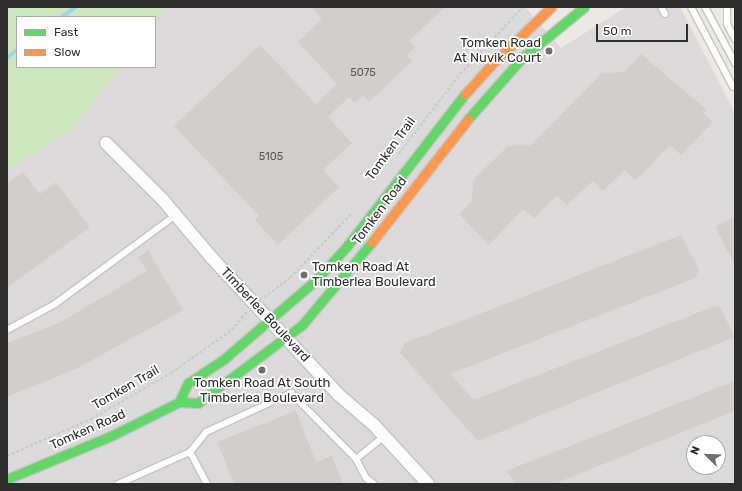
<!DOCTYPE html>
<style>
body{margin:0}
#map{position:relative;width:742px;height:491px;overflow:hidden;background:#ece8e4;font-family:Rubik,sans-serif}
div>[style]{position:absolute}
.industrial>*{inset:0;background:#dcd9db}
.green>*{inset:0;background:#cee6be}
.stream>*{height:3.5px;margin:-1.75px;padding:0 1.75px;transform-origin:1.75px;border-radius:1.75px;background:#99d6ec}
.building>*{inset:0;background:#d1cecb}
.path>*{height:2px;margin-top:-1px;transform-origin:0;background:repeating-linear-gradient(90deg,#c9c9c8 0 3px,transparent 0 5px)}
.roads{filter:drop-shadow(1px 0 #c5c4c5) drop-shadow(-1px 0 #c5c4c5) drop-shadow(0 1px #c5c4c5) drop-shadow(0 -1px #c5c4c5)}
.lane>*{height:6px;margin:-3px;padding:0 3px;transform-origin:3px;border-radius:3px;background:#fcfcfb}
.street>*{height:12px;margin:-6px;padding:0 6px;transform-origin:6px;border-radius:6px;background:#fcfcfb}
.fast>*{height:9px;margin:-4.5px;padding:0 4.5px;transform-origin:4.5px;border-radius:4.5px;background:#63d668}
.slow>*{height:9px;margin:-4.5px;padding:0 4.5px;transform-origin:4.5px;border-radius:4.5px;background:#ff974d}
.dots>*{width:11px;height:11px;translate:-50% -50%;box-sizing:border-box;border:2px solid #fff;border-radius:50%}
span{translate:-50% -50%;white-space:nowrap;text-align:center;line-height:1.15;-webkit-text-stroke:3.5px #fff;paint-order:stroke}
.number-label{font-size:11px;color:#585857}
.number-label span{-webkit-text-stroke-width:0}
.poi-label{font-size:13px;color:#2e2e2e}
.right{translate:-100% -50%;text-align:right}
.left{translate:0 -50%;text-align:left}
.street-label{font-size:13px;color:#2e2e2e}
.frame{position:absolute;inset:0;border:8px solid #2e2e2e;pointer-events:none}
.legend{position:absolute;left:16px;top:16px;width:140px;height:52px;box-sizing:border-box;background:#fff;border:1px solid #ababab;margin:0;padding:5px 7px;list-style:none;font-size:12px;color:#2e2e2e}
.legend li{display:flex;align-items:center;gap:8px;height:20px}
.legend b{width:20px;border:1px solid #ababab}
.north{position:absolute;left:686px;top:435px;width:40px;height:40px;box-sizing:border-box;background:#fff;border:1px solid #ababab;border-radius:50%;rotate:293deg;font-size:11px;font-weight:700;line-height:16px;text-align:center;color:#2e2e2e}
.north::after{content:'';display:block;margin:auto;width:14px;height:18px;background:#706f6e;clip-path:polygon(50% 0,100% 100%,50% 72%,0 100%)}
.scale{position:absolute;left:596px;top:24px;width:92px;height:18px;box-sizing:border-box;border:2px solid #2e2e2e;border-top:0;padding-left:5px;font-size:12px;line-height:14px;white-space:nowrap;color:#2e2e2e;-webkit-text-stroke:3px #fff;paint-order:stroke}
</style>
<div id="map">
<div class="industrial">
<i style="clip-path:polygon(evenodd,165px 7px,525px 7px,561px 48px,626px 7px,680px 7px,735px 113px,735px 484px,7px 484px,7px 171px,75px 128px,120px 67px,155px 67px,155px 20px,165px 7px,694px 443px,718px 443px,718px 467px,694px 467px,694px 443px)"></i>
</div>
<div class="green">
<i style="clip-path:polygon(7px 7px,165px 7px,155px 20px,155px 17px,17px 17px,17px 67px,120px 67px,75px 128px,7px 171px)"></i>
</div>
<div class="stream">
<i style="left:62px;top:17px;width:17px;rotate:-36deg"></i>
<i style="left:7px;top:58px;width:13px;rotate:-39deg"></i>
</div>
<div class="building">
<i style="clip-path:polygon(311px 7px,445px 7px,409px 41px,415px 47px,407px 55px,412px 61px,369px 102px,363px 96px,355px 103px,349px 97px,328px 117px,352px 143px,323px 170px,339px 187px,278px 245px,255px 220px,259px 216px,174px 126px,260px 45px,316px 104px,337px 84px,298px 42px,322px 19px)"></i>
<i style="clip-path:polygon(641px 54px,707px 110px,703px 113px,713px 122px,681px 155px,670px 145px,635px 181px,625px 170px,603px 191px,593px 181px,567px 205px,557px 195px,534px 218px,523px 209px,489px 245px,459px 214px,471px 202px,474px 179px,508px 146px,531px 145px,602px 73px,625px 72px)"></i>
<i style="clip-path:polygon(23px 172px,40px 194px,56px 182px,90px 227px,7px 288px,7px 184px)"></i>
<i style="clip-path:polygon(735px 217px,735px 266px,715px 226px)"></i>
<i style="clip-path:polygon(681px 235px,699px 269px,695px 278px,450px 374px,474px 400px,715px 306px,721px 308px,734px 337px,478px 441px,400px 353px,405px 343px)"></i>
<i style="clip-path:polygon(148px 250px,183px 310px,78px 368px,7px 397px,7px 343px,59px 323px,147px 271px,138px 257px)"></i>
<i style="clip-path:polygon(735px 381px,735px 411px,554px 484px,517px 484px,506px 471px)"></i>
<i style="clip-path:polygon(296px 411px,316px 462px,332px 456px,343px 484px,234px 484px,217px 442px)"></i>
</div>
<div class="path">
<i style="left:399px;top:154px;width:101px;rotate:-52.7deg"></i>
<i style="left:460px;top:74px;width:92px;rotate:-46.8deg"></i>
<i style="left:264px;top:297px;width:32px;rotate:-36deg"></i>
<i style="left:290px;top:278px;width:91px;rotate:-46.3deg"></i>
<i style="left:7px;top:456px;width:92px;rotate:-23.8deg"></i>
<i style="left:91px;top:419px;width:92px;rotate:-29.9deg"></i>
<i style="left:171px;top:373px;width:75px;rotate:-35.2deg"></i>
<i style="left:232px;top:330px;width:23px;rotate:-50deg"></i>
</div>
<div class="roads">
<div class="lane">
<i style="left:661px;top:7px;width:8px;rotate:60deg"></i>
<i style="left:691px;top:7px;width:90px;rotate:62.3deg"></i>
<i style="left:733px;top:87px;width:2px;rotate:-27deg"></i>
<i style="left:705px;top:7px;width:64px;rotate:61.8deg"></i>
<i style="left:727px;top:7px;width:17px;rotate:90deg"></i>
<i style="left:727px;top:24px;width:17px;rotate:62deg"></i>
<i style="left:7px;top:330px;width:55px;rotate:-28.4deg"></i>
<i style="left:55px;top:304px;width:152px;rotate:-36.4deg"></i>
<i style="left:356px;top:459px;width:21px;rotate:62deg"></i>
<i style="left:366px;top:478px;width:10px;rotate:37deg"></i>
<i style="left:118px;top:484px;width:79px;rotate:-24deg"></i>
<i style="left:207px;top:484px;width:36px;rotate:-118deg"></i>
<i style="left:190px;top:452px;width:26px;rotate:-51deg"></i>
<i style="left:206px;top:432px;width:94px;rotate:-24.6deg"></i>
<i style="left:291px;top:393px;width:93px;rotate:45.4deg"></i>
<i style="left:356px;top:459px;width:36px;rotate:-39deg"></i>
</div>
<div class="street">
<i style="left:106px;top:143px;width:81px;rotate:45deg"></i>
<i style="left:163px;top:200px;width:75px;rotate:49.9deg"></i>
<i style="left:211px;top:257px;width:188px;rotate:47.2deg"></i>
<i style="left:339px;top:395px;width:46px;rotate:40.6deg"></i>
<i style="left:374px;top:425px;width:80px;rotate:47.5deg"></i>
</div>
<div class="fast">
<i style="left:468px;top:119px;width:81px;rotate:-48.5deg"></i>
<i style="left:522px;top:58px;width:80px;rotate:-39.4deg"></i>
<i style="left:179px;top:402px;width:21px;rotate:-65deg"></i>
<i style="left:188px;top:383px;width:43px;rotate:-33.7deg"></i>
<i style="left:224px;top:359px;width:123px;rotate:-40.7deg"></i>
<i style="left:317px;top:279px;width:45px;rotate:-47.7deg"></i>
<i style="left:347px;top:246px;width:192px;rotate:-52.2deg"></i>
<i style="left:7px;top:479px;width:113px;rotate:-22.5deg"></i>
<i style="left:111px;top:436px;width:76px;rotate:-26.6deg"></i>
<i style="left:179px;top:402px;width:19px;rotate:3deg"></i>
<i style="left:198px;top:403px;width:130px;rotate:-36.9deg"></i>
<i style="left:302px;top:325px;width:109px;rotate:-49.9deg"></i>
</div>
<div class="slow">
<i style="left:465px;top:94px;width:39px;rotate:-48deg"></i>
<i style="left:491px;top:65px;width:83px;rotate:-44deg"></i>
<i style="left:372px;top:242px;width:156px;rotate:-52deg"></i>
</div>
</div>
<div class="dots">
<i style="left:549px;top:51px;background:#706f6e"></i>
<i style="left:304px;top:275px;background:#706f6e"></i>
<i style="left:262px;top:370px;background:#706f6e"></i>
</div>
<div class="number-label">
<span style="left:363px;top:73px">5075</span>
<span style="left:271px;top:157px">5105</span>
</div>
<div class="poi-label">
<span class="right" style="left:541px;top:51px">Tomken Road<br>At Nuvik Court</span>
<span class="left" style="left:312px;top:275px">Tomken Road At<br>Timberlea Boulevard</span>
<span style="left:262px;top:391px">Tomken Road At South<br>Timberlea Boulevard</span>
</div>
<div class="street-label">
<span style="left:391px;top:149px;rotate:-54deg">Tomken Trail</span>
<span style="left:380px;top:211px;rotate:-53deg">Tomken Road</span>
<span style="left:265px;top:315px;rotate:47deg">Timberlea Boulevard</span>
<span style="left:126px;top:388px;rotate:-30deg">Tomken Trail</span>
<span style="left:88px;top:430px;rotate:-24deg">Tomken Road</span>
</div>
<div class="frame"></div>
<ul class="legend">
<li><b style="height:5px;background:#63d668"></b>Fast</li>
<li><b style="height:5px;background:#ff974d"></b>Slow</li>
</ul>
<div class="north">N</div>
<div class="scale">50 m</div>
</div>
